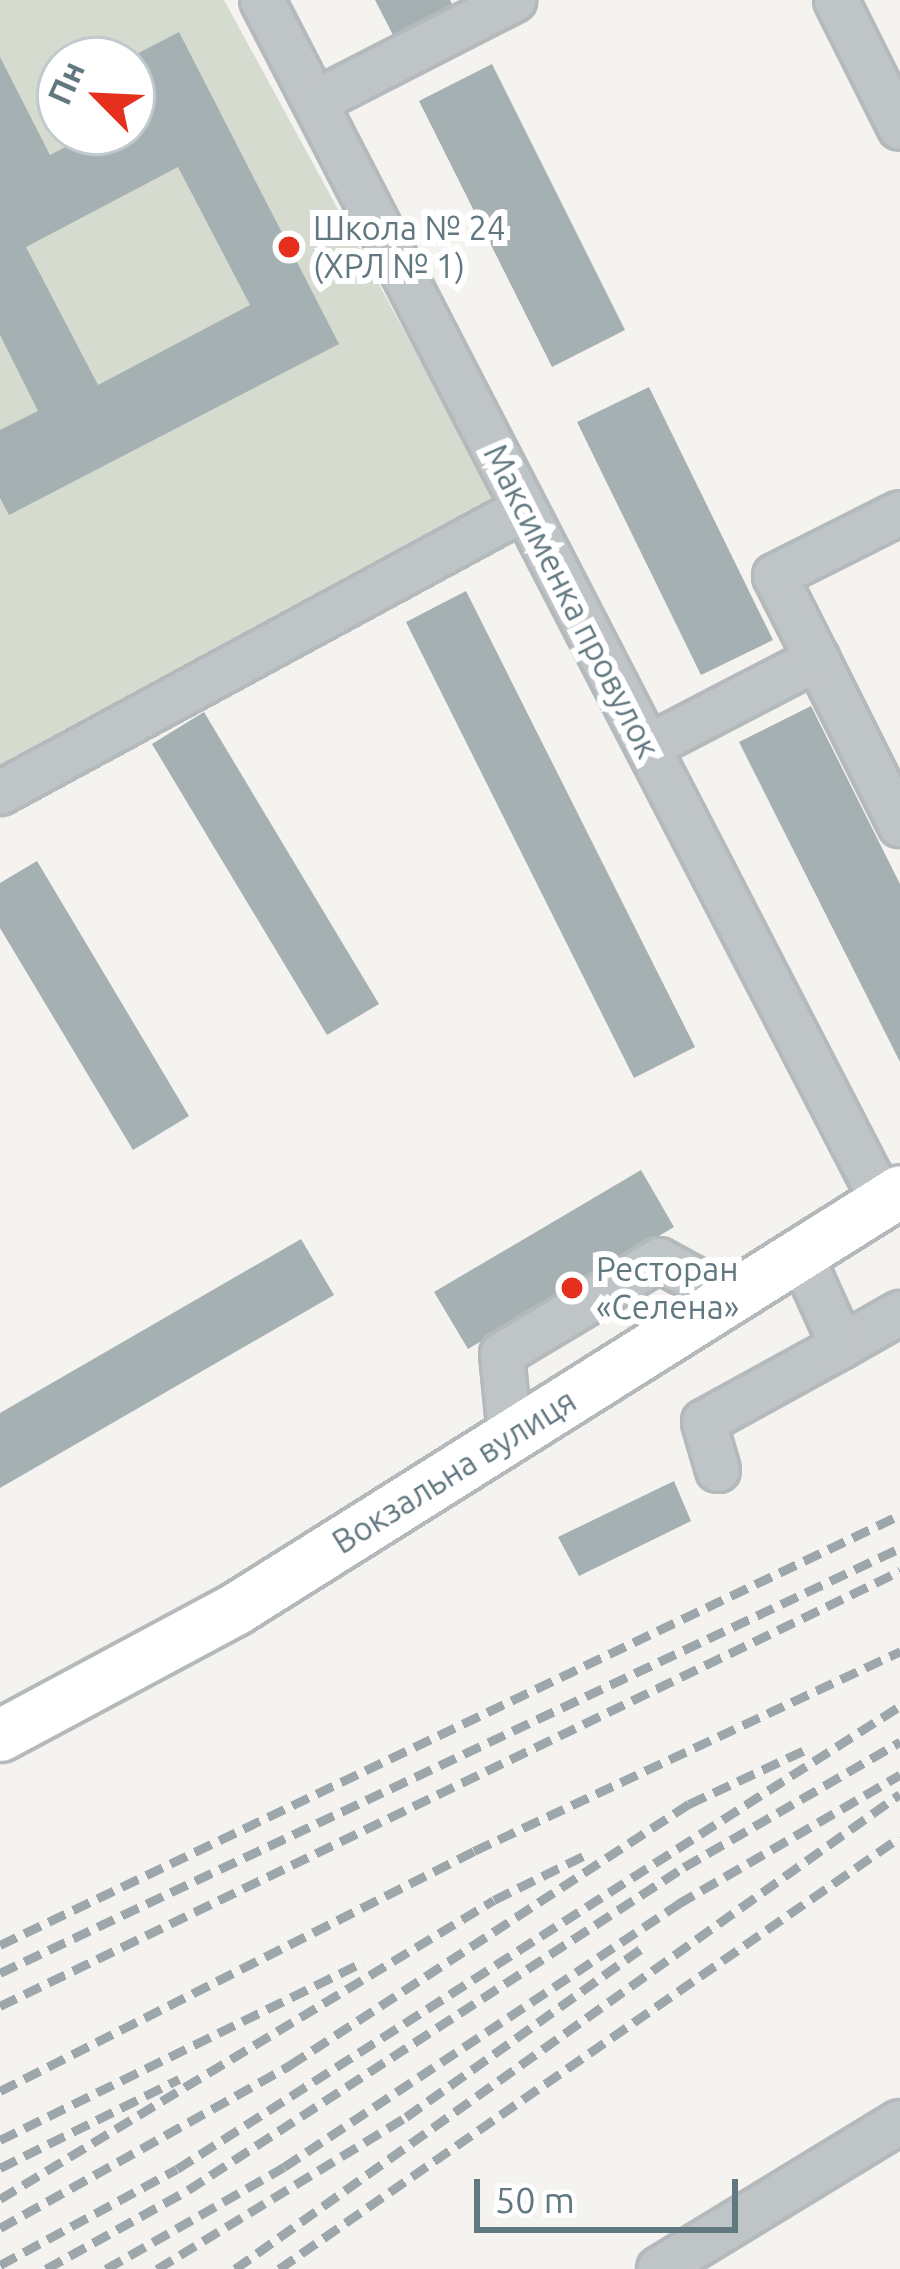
<!DOCTYPE html>
<meta charset="utf-8">
<style>
body{margin:0}
#map{position:relative;width:900px;height:2269px;overflow:hidden;background:#f4f3ef;font-family:Ubuntu,sans-serif}
div>[style]{position:absolute}
.green>*{inset:0;background:#d6dbd0}
.building>*{inset:0;background:#a5b0b3}
.roads{filter:drop-shadow(3px 0 #b4b9bc) drop-shadow(-3px 0 #b4b9bc) drop-shadow(0 3px #b4b9bc) drop-shadow(0 -3px #b4b9bc)}
.minor>*{height:42px;margin:-21px;padding:0 21px;transform-origin:21px;border-radius:21px;background:#bfc4c6}
.major>*{height:51px;margin:-25.5px;padding:0 25.5px;transform-origin:25.5px;border-radius:25.5px;background:#fff}
.rail>*{height:9px;margin-top:-4.5px;transform-origin:0;background:repeating-linear-gradient(90deg,#9da6aa 0 18px,transparent 0 27px)}
.dots>*{width:33px;height:33px;translate:-50% -50%;box-sizing:border-box;border:6px solid #fff;border-radius:50%}
span{translate:-50% -50%;white-space:nowrap;text-align:center;line-height:1.15;-webkit-text-stroke:12px #fff;paint-order:stroke}
.poi-label{font-size:33px;color:#627881}
.left{translate:0 -50%;text-align:left}
.street-label{font-size:33px;color:#627881}
.north{position:absolute;left:36px;top:36px;width:120px;height:120px;box-sizing:border-box;background:#fff;border:3px solid #c0c9cd;border-radius:50%;rotate:294deg;font-size:33px;font-weight:700;line-height:48px;text-align:center;color:#627881}
.north::after{content:'';display:block;margin:auto;width:42px;height:54px;background:#e6301e;clip-path:polygon(50% 0,100% 100%,50% 72%,0 100%)}
.scale{position:absolute;left:474px;top:2179px;width:264px;height:54px;box-sizing:border-box;border:6px solid #627881;border-top:0;padding-left:15px;font-size:36px;line-height:42px;white-space:nowrap;color:#627881;-webkit-text-stroke:9px #fff;paint-order:stroke}
</style>
<div id="map">
<div class="green">
<i style="clip-path:polygon(evenodd,0 0,224px 0,499px 505px,0 779px,0 0,60px 60px,132px 60px,132px 132px,60px 132px,60px 60px)"></i>
</div>
<div class="building">
<i style="clip-path:polygon(375px 0,450px 0,452px 4px,393px 35px)"></i>
<i style="clip-path:polygon(evenodd,179px 32px,339px 344px,9px 515px,0 498px,0 430px,38px 411px,0 335px,0 57px,50px 155px,94px 132px,132px 132px,132px 60px,125px 60px,179px 32px,178px 167px,250px 305px,98px 385px,26px 247px,178px 167px)"></i>
<i style="clip-path:polygon(492px 64px,625px 330px,552px 367px,419px 101px)"></i>
<i style="clip-path:polygon(649px 387px,773px 640px,701px 675px,577px 422px)"></i>
<i style="clip-path:polygon(466px 591px,695px 1047px,634px 1078px,406px 622px)"></i>
<i style="clip-path:polygon(811px 706px,900px 884px,900px 1062px,739px 742px)"></i>
<i style="clip-path:polygon(204px 712px,379px 1004px,327px 1035px,152px 744px)"></i>
<i style="clip-path:polygon(37px 861px,189px 1116px,133px 1150px,0 928px,0 883px)"></i>
<i style="clip-path:polygon(641px 1170px,674px 1227px,468px 1349px,434px 1292px)"></i>
<i style="clip-path:polygon(301px 1239px,334px 1295px,0 1488px,0 1413px)"></i>
<i style="clip-path:polygon(674px 1481px,691px 1521px,579px 1576px,558px 1537px)"></i>
</div>
<div class="roads">
<div class="minor">
<i style="left:262px;top:0;width:1353px;rotate:62.68deg"></i>
<i style="left:836px;top:0;width:143px;rotate:63.4deg"></i>
<i style="left:315px;top:102px;width:224px;rotate:-27.1deg"></i>
<i style="left:817px;top:659px;width:186px;rotate:63.4deg"></i>
<i style="left:648px;top:747px;width:191px;rotate:-27.5deg"></i>
<i style="left:817px;top:659px;width:93px;rotate:-116.8deg"></i>
<i style="left:775px;top:576px;width:140px;rotate:-26.7deg"></i>
<i style="left:0;top:793px;width:596px;rotate:-28.46deg"></i>
<i style="left:842px;top:1346px;width:67px;rotate:-29.6deg"></i>
<i style="left:510px;top:1436px;width:82px;rotate:-95.6deg"></i>
<i style="left:502px;top:1354px;width:183px;rotate:-30.9deg"></i>
<i style="left:659px;top:1260px;width:80px;rotate:28.5deg"></i>
<i style="left:718px;top:1470px;width:50px;rotate:-106.3deg"></i>
<i style="left:704px;top:1422px;width:158px;rotate:-28.8deg"></i>
<i style="left:842px;top:1346px;width:102px;rotate:-114.3deg"></i>
<i style="left:659px;top:2269px;width:282px;rotate:-31.4deg"></i>
</div>
<div class="major">
<i style="left:0;top:1735px;width:267px;rotate:-28.2deg"></i>
<i style="left:235px;top:1609px;width:785px;rotate:-32.15deg"></i>
</div>
</div>
<div class="rail">
<i style="left:0;top:1945px;width:997px;rotate:-25.54deg"></i>
<i style="left:0;top:1973px;width:995px;rotate:-25.28deg"></i>
<i style="left:0;top:2006px;width:1000px;rotate:-25.8deg"></i>
<i style="left:0;top:2091px;width:531px;rotate:-26.85deg"></i>
<i style="left:474px;top:1851px;width:471px;rotate:-25.1deg"></i>
<i style="left:0;top:2140px;width:405px;rotate:-26.1deg"></i>
<i style="left:0;top:2168px;width:200px;rotate:-26.4deg"></i>
<i style="left:0;top:2199px;width:577px;rotate:-31.18deg"></i>
<i style="left:494px;top:1900px;width:104px;rotate:-26.3deg"></i>
<i style="left:0;top:2228px;width:333px;rotate:-29.3deg"></i>
<i style="left:290px;top:2065px;width:477px;rotate:-33.2deg"></i>
<i style="left:689px;top:1804px;width:128px;rotate:-25deg"></i>
<i style="left:0;top:2265px;width:201px;rotate:-28.5deg"></i>
<i style="left:177px;top:2169px;width:859px;rotate:-32.63deg"></i>
<i style="left:46px;top:2269px;width:162px;rotate:-29.1deg"></i>
<i style="left:188px;top:2190px;width:592px;rotate:-33.07deg"></i>
<i style="left:684px;top:1867px;width:250px;rotate:-30.1deg"></i>
<i style="left:106px;top:2269px;width:205px;rotate:-29.8deg"></i>
<i style="left:284px;top:2167px;width:474px;rotate:-33.7deg"></i>
<i style="left:678px;top:1904px;width:257px;rotate:-30.2deg"></i>
<i style="left:157px;top:2269px;width:292px;rotate:-31.4deg"></i>
<i style="left:406px;top:2117px;width:295px;rotate:-35.6deg"></i>
<i style="left:235px;top:2269px;width:817px;rotate:-35.54deg"></i>
<i style="left:279px;top:2269px;width:756px;rotate:-34.82deg"></i>
</div>
<div class="dots">
<i style="left:289px;top:247px;background:#e6301e"></i>
<i style="left:572px;top:1288px;background:#e6301e"></i>
</div>
<div class="poi-label">
<span class="left" style="left:313px;top:247px">Школа № 24<br>(ХРЛ № 1)</span>
<span class="left" style="left:596px;top:1288px">Ресторан<br>«Селена»</span>
</div>
<div class="street-label">
<span style="left:572px;top:601px;rotate:63deg">Максименка провулок</span>
<span style="left:454px;top:1471px;rotate:-32deg">Вокзальна вулиця</span>
</div>
<div class="north">Пн</div>
<div class="scale">50 m</div>
</div>
